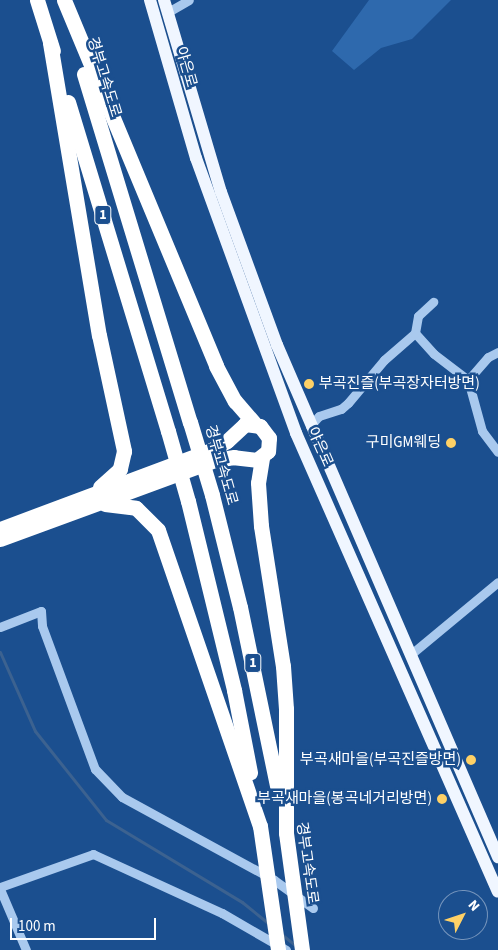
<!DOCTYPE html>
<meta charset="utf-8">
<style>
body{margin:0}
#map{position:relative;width:498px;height:950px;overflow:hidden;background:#1b4f8f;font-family:"Source Sans 3","Noto Sans KR",sans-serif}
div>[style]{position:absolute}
.green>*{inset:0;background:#2e69ad}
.stream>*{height:3px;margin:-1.5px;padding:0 1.5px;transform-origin:1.5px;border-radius:1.5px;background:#3c6290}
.minor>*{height:9px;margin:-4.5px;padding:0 4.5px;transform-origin:4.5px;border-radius:4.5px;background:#a9c9ee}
.major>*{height:12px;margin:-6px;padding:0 6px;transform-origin:6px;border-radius:6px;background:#f0f6ff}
.highway>*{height:15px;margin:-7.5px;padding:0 7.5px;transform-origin:7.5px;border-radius:7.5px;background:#fff}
.highway-bridge>*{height:15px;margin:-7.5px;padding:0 7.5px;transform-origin:7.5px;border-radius:7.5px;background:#fff}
.dots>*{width:14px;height:14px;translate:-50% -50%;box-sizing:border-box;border:2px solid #1b4f8f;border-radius:50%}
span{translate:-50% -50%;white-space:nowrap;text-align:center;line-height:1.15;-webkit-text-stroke:5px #1b4f8f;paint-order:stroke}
.shield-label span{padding:1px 4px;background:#1b4f8f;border:1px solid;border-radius:4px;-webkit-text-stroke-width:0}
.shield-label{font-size:14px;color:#fff;font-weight:700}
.street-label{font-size:15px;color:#fff}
.poi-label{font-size:15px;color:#fff}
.left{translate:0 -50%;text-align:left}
.right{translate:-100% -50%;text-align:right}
.north{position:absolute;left:438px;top:890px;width:50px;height:50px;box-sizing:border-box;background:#1b4f8f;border:1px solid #7695bc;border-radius:50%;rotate:49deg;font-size:14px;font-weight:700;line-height:20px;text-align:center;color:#fff}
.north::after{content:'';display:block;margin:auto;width:18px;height:22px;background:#ffd166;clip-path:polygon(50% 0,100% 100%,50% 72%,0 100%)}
.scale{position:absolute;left:10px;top:918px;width:146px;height:22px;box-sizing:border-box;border:2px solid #fff;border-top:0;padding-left:6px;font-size:15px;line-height:18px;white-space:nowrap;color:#fff;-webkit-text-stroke:4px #1b4f8f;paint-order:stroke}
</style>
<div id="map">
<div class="green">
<i style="clip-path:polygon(369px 0,451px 0,412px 39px,381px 48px,354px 70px,332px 51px)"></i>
</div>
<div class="stream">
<i style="left:0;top:652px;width:86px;rotate:66.1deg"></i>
<i style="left:35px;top:731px;width:114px;rotate:51.4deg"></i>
<i style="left:106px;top:820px;width:159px;rotate:31.1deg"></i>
<i style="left:242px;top:902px;width:33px;rotate:39deg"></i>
<i style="left:280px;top:933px;width:19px;rotate:39deg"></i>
</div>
<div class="minor">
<i style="left:168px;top:12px;width:24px;rotate:-30deg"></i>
<i style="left:415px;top:333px;width:28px;rotate:48deg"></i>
<i style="left:434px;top:354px;width:43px;rotate:37.4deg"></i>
<i style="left:498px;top:352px;width:11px;rotate:153deg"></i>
<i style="left:488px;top:357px;width:30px;rotate:131deg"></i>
<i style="left:468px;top:380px;width:53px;rotate:74.6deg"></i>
<i style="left:482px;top:431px;width:26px;rotate:53deg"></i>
<i style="left:310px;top:426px;width:13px;rotate:-48deg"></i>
<i style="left:319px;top:416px;width:23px;rotate:-18deg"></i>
<i style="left:341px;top:409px;width:9px;rotate:-41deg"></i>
<i style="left:348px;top:403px;width:56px;rotate:-50.1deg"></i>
<i style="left:384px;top:360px;width:41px;rotate:-41.1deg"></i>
<i style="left:415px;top:333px;width:17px;rotate:-80deg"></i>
<i style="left:418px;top:316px;width:21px;rotate:-43deg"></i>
<i style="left:0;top:627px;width:44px;rotate:-21.3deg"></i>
<i style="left:41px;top:611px;width:15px;rotate:86deg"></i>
<i style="left:42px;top:626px;width:153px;rotate:69.7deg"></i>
<i style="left:95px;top:769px;width:39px;rotate:46deg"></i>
<i style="left:122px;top:797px;width:173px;rotate:28.6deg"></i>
<i style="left:274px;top:880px;width:48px;rotate:35.7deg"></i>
<i style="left:410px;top:655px;width:114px;rotate:-39.7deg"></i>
<i style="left:0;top:887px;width:99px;rotate:-19.5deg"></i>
<i style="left:93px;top:854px;width:142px;rotate:24.6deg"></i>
<i style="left:222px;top:913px;width:74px;rotate:30deg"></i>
<i style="left:0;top:889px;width:66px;rotate:66.9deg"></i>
</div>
<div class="major">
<i style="left:150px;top:0;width:165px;rotate:73.8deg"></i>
<i style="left:196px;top:158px;width:293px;rotate:70deg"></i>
<i style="left:296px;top:433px;width:501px;rotate:66.25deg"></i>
<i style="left:164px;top:0;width:200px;rotate:73.5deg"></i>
<i style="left:221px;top:192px;width:163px;rotate:69.9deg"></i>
<i style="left:277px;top:345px;width:558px;rotate:66.65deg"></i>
</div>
<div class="highway">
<i style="left:37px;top:0;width:53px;rotate:72.6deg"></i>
<i style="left:64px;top:0;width:396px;rotate:67.4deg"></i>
<i style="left:216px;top:366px;width:40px;rotate:62deg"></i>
<i style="left:235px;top:401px;width:30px;rotate:49deg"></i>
<i style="left:50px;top:43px;width:296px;rotate:80.5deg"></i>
<i style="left:99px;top:335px;width:119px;rotate:77.8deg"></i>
<i style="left:124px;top:451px;width:18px;rotate:103deg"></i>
<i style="left:120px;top:469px;width:27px;rotate:138deg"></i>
<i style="left:84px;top:74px;width:364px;rotate:73.1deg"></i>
<i style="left:68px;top:102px;width:344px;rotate:73.1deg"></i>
<i style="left:262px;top:458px;width:25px;rotate:99deg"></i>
<i style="left:258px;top:483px;width:43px;rotate:86deg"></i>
<i style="left:261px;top:526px;width:142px;rotate:81.1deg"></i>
<i style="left:283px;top:666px;width:43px;rotate:86deg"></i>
<i style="left:286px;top:709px;width:124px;rotate:90deg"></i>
<i style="left:212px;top:495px;width:115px;rotate:76deg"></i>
<i style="left:240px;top:607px;width:192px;rotate:78.3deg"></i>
<i style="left:188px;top:501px;width:195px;rotate:76.3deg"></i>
<i style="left:234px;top:690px;width:84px;rotate:79deg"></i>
<i style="left:105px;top:504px;width:31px;rotate:7deg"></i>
<i style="left:136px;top:508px;width:31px;rotate:45deg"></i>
<i style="left:158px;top:530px;width:313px;rotate:71deg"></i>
<i style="left:0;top:529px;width:225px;rotate:-20.5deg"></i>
<i style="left:211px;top:450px;width:18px;rotate:-29deg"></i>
<i style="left:227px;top:441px;width:25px;rotate:-43deg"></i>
<i style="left:245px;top:424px;width:15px;rotate:8deg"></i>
<i style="left:260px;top:426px;width:15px;rotate:53deg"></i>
<i style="left:269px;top:438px;width:13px;rotate:94deg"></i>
<i style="left:268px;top:451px;width:14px;rotate:141deg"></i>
<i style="left:257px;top:460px;width:23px;rotate:-173deg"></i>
<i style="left:234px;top:457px;width:19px;rotate:171deg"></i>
<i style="left:215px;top:460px;width:229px;rotate:159.8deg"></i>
</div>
<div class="highway-bridge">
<i style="left:190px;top:422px;width:76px;rotate:73.2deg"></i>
<i style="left:168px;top:431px;width:73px;rotate:74.1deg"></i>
<i style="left:260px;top:826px;width:125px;rotate:81.7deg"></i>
<i style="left:286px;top:833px;width:118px;rotate:82.2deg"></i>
</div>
<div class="dots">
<i style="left:309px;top:384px;background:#ffd166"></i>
<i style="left:451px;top:443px;background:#ffd166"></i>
<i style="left:471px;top:760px;background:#ffd166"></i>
<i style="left:442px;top:799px;background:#ffd166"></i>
</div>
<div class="shield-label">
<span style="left:103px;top:215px">1</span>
<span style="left:253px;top:663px">1</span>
</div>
<div class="street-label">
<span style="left:186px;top:67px;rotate:74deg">야은로</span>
<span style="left:104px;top:77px;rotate:73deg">경부고속도로</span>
<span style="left:320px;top:447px;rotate:66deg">야은로</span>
<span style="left:221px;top:465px;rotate:74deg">경부고속도로</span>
<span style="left:307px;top:863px;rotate:82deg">경부고속도로</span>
</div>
<div class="poi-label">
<span class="left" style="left:319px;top:384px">부곡진즐(부곡장자터방면)</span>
<span class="right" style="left:441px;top:443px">구미GM웨딩</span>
<span class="right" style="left:461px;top:760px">부곡새마을(부곡진즐방면)</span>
<span class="right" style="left:432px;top:799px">부곡새마을(봉곡네거리방면)</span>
</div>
<div class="north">N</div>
<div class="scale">100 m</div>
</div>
